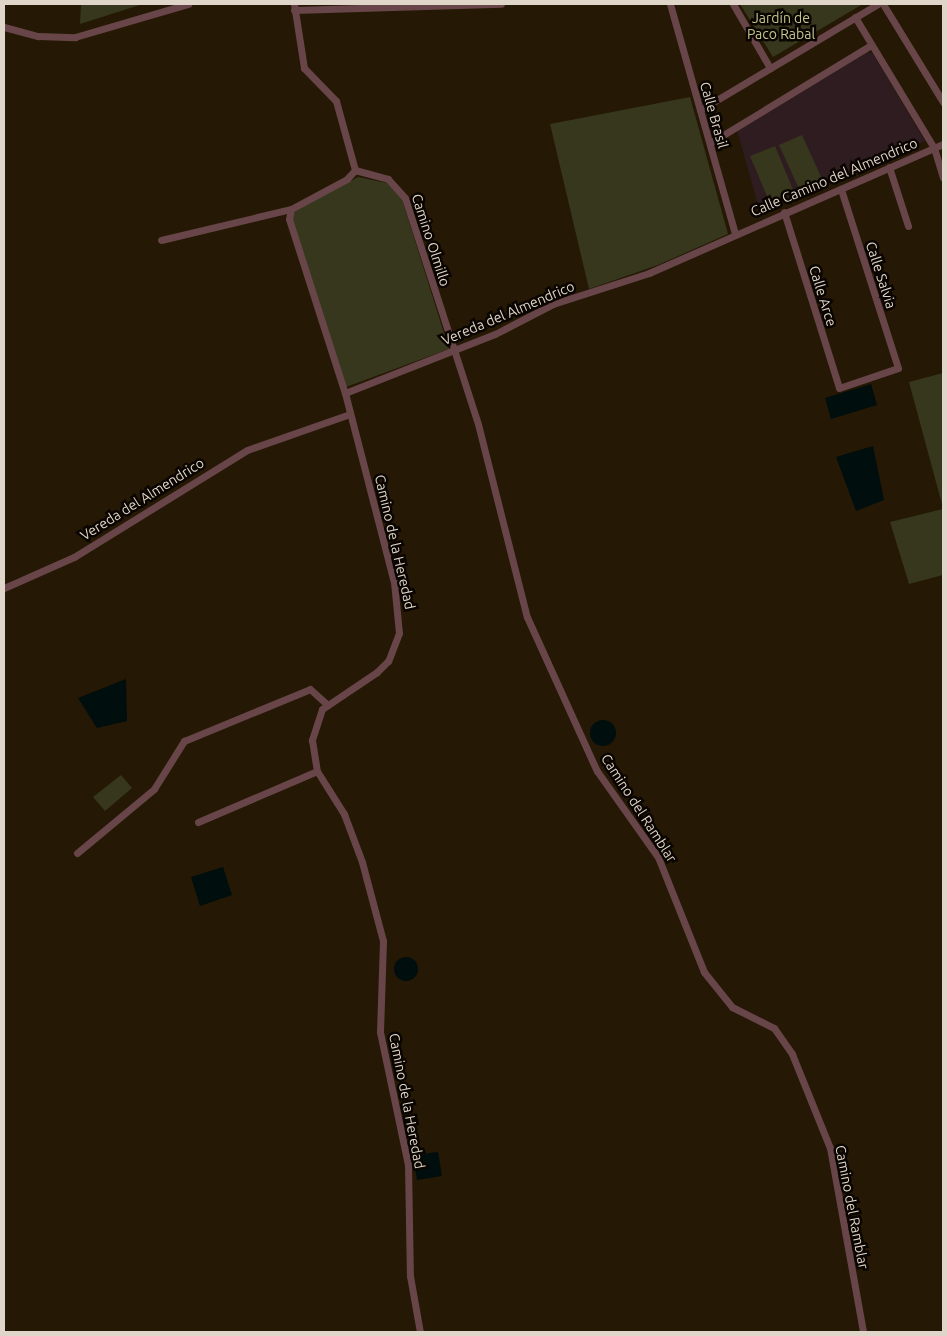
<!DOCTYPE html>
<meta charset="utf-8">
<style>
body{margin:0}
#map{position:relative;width:947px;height:1336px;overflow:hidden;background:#251804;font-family:Ubuntu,sans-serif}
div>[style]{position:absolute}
.education>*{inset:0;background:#2f1c20}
.green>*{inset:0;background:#36371c}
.water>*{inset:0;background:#000e0e}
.round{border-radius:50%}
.street>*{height:7px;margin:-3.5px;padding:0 3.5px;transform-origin:3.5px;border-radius:3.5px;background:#684548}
span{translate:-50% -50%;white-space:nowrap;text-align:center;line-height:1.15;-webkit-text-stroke:5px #0a0501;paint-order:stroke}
.park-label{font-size:14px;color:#c3c68b}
.street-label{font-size:14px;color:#dfd6c9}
.frame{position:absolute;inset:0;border:5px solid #dfd6c9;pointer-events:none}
</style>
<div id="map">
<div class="education">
<i style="clip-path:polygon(867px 52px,873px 54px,925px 141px,760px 212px,737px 130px)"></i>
</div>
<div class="green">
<i style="clip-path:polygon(81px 4px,143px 4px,80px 24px)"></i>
<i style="clip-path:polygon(740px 4px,863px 4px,773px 57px)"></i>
<i style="clip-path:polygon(690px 97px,728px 234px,658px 265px,589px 289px,550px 124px)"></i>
<i style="clip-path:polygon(802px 135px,822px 179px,799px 189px,779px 145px)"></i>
<i style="clip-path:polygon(775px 146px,794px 192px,770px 203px,750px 156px)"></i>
<i style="clip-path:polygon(358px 177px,387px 183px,401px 196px,449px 349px,346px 387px,292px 218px,296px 210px)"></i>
<i style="clip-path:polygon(943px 373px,943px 508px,909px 382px)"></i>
<i style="clip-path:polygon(943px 509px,943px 575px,909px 584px,890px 522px)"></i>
<i style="clip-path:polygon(121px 775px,132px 788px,105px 811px,93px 797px)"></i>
</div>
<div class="water">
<i style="clip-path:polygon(871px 384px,877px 405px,831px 419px,825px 398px)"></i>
<i style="clip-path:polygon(873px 446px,884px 500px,856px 511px,836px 457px)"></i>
<i style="clip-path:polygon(126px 679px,127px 721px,97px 728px,78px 698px)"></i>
<i class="round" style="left:590px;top:720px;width:26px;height:26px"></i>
<i style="clip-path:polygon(223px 867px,232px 895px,200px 906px,191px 877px)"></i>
<i class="round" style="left:394px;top:957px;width:24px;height:24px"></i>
<i style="clip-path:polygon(438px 1152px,442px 1176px,417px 1180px,413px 1155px)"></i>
</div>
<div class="street">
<i style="left:294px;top:4px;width:65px;rotate:81.1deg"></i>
<i style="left:304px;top:68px;width:46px;rotate:45.9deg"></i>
<i style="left:336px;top:101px;width:72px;rotate:74.6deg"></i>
<i style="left:355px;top:170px;width:34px;rotate:15deg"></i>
<i style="left:388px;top:179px;width:25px;rotate:48deg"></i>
<i style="left:405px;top:198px;width:237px;rotate:72.1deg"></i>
<i style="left:478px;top:424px;width:199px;rotate:75.8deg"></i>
<i style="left:527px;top:617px;width:169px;rotate:65.6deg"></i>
<i style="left:597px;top:771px;width:105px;rotate:54.7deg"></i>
<i style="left:658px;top:857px;width:124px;rotate:68.2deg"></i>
<i style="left:704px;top:972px;width:45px;rotate:51.3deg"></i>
<i style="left:732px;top:1007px;width:47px;rotate:26.6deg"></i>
<i style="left:774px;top:1028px;width:32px;rotate:55deg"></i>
<i style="left:792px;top:1054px;width:101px;rotate:68deg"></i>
<i style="left:830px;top:1148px;width:187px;rotate:79.8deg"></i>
<i style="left:670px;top:4px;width:238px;rotate:74.2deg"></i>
<i style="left:733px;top:4px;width:74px;rotate:60deg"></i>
<i style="left:883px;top:4px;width:115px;rotate:58.5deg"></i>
<i style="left:294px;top:10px;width:207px;rotate:-1.7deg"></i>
<i style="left:855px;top:17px;width:153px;rotate:58.9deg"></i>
<i style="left:934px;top:148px;width:31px;rotate:73deg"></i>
<i style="left:4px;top:27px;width:35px;rotate:15deg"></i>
<i style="left:38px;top:36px;width:37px;rotate:2deg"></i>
<i style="left:75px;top:37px;width:118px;rotate:-16.3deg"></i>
<i style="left:700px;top:110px;width:207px;rotate:-30.8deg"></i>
<i style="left:710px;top:143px;width:188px;rotate:-31.3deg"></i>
<i style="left:889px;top:167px;width:62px;rotate:72.1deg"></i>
<i style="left:355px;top:170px;width:12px;rotate:132deg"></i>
<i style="left:347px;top:179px;width:64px;rotate:151.8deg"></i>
<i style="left:291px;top:209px;width:10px;rotate:101deg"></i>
<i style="left:289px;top:219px;width:183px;rotate:72.2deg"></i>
<i style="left:345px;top:393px;width:195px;rotate:75.5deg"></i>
<i style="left:394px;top:582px;width:51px;rotate:84.4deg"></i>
<i style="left:399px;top:633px;width:30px;rotate:111deg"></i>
<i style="left:388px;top:661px;width:16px;rotate:135deg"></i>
<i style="left:377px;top:672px;width:66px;rotate:146.1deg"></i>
<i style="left:322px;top:709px;width:33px;rotate:108deg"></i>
<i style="left:312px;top:740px;width:31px;rotate:81deg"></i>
<i style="left:317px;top:771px;width:51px;rotate:57.9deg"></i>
<i style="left:344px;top:814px;width:51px;rotate:69.4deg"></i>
<i style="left:362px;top:862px;width:82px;rotate:75.1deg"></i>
<i style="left:383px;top:941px;width:91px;rotate:91.9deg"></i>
<i style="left:380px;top:1032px;width:136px;rotate:78.1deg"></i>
<i style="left:408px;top:1165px;width:111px;rotate:89deg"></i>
<i style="left:410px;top:1276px;width:57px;rotate:79.9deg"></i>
<i style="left:784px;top:212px;width:184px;rotate:72.6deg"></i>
<i style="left:839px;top:388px;width:62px;rotate:-18.7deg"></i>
<i style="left:898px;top:368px;width:188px;rotate:-107.7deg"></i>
<i style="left:161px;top:240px;width:134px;rotate:-13.4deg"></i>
<i style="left:345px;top:393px;width:161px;rotate:-21.5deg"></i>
<i style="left:495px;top:334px;width:65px;rotate:-27.3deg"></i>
<i style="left:553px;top:304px;width:101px;rotate:-17.9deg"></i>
<i style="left:649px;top:273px;width:321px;rotate:-23.7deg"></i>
<i style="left:4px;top:588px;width:77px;rotate:-23.9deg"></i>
<i style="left:74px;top:557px;width:203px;rotate:-31.7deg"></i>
<i style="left:247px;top:450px;width:109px;rotate:-19.3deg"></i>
<i style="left:198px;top:822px;width:129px;rotate:-23.2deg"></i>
<i style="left:77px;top:853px;width:100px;rotate:-39.7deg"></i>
<i style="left:154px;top:789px;width:57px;rotate:-58deg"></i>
<i style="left:184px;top:741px;width:136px;rotate:-22.4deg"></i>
<i style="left:310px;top:689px;width:24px;rotate:42deg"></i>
</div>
<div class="park-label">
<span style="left:781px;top:26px">Jardín de<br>Paco Rabal</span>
</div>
<div class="street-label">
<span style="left:714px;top:115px;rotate:74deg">Calle Brasil</span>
<span style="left:834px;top:177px;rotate:-23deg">Calle Camino del Almendrico</span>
<span style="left:431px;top:240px;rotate:72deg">Camino Olmillo</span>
<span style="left:881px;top:275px;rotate:72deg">Calle Salvia</span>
<span style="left:823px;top:296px;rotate:73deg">Calle Arce</span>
<span style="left:508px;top:313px;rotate:-23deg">Vereda del Almendrico</span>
<span style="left:142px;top:499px;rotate:-32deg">Vereda del Almendrico</span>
<span style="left:395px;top:542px;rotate:77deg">Camino de la Heredad</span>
<span style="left:639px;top:808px;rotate:57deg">Camino del Ramblar</span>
<span style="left:407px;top:1101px;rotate:79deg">Camino de la Heredad</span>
<span style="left:852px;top:1207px;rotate:79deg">Camino del Ramblar</span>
</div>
<div class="frame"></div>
</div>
